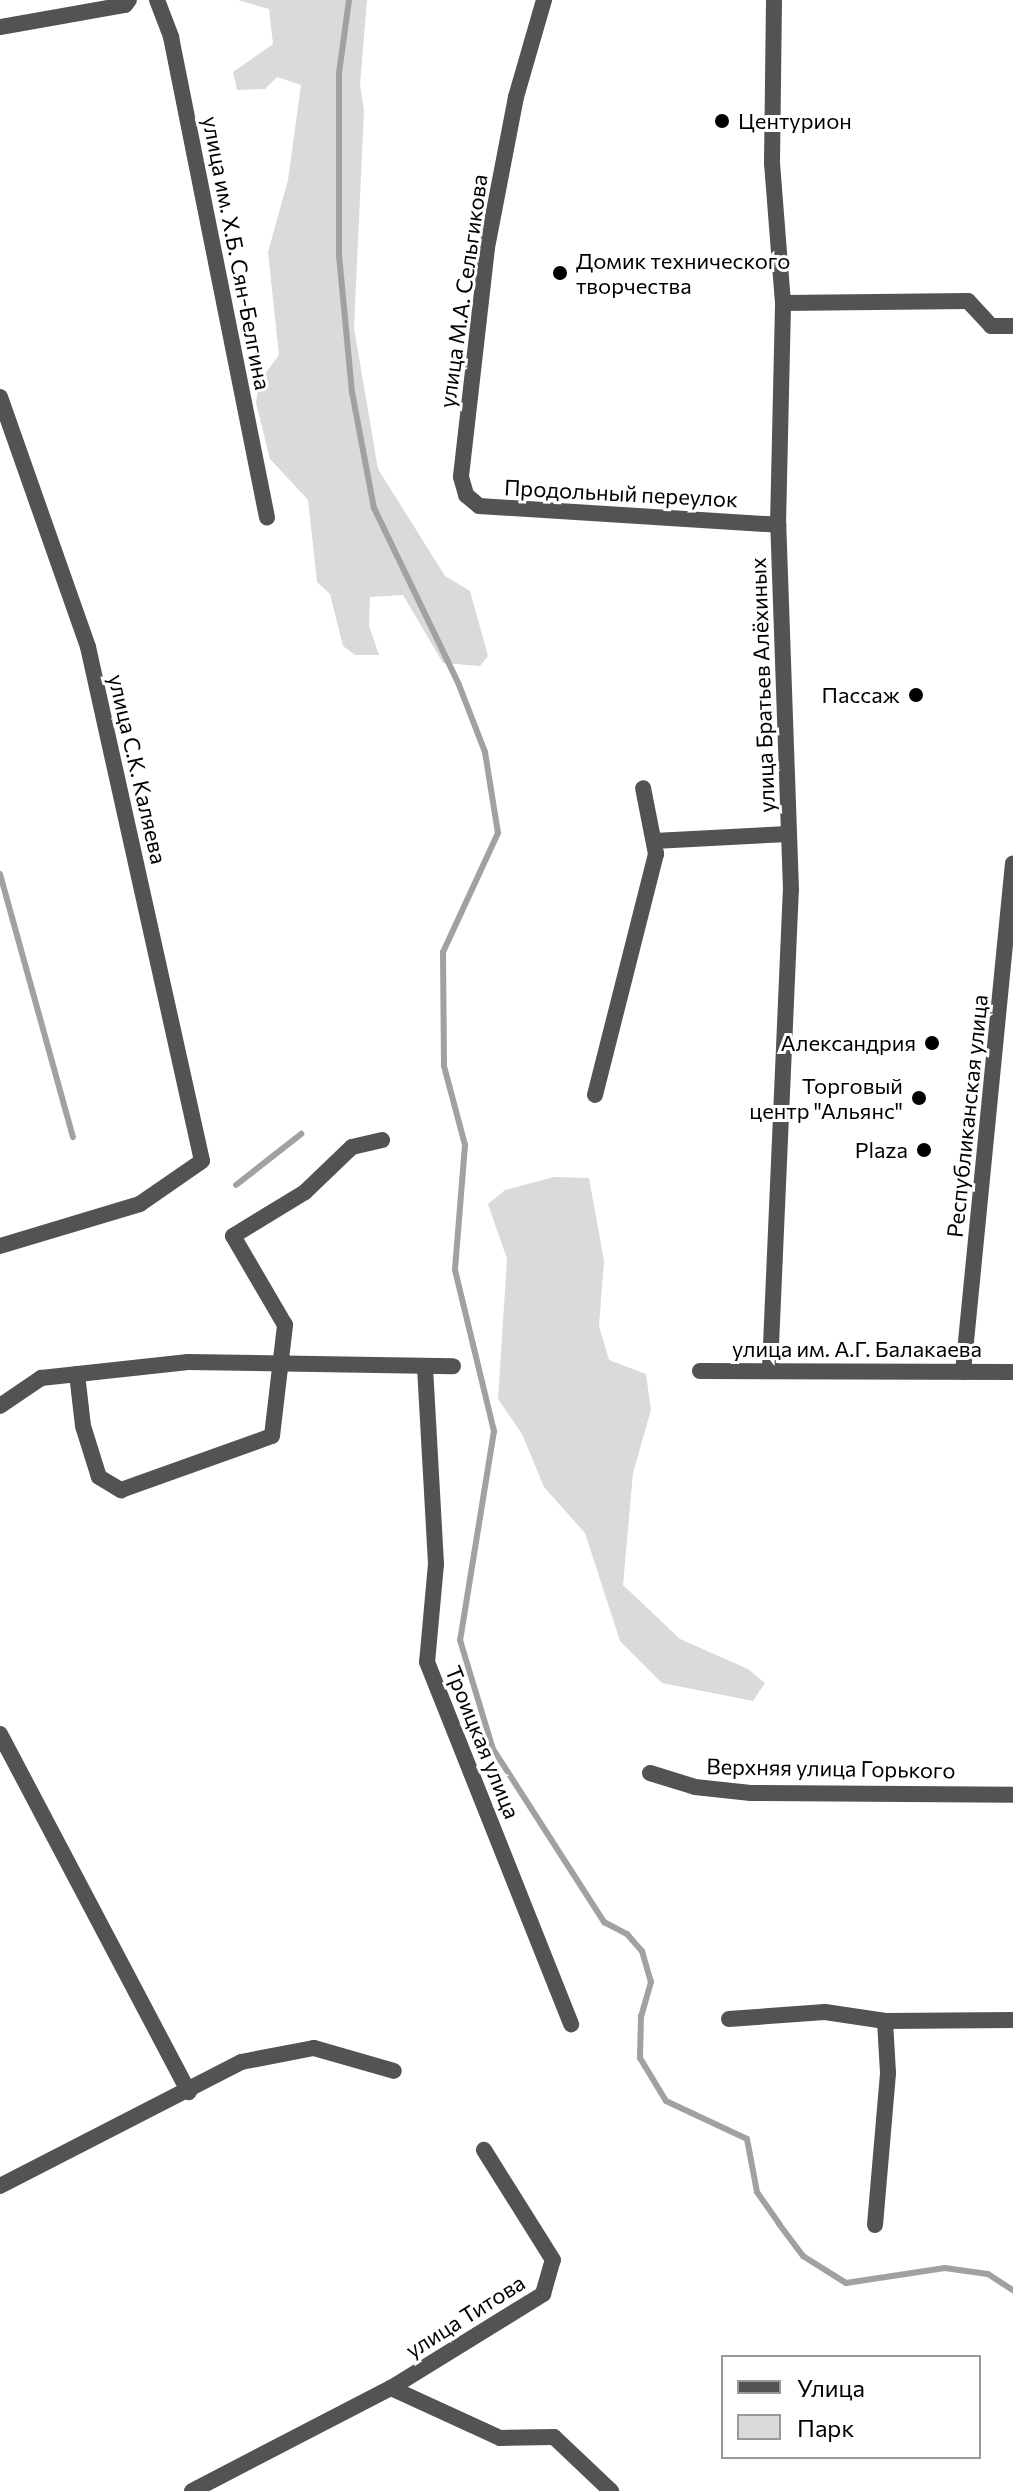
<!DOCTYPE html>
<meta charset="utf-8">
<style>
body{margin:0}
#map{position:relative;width:1013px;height:2491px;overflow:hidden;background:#fff;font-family:Commissioner,sans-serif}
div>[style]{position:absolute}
.green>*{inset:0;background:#dadada}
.stream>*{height:6px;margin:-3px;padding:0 3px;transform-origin:3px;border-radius:3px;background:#a1a1a1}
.minor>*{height:16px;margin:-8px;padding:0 8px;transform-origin:8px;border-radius:8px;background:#535353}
.tertiary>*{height:16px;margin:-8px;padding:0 8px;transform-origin:8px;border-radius:8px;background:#535353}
.dots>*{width:22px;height:22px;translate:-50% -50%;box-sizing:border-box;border:4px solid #fff;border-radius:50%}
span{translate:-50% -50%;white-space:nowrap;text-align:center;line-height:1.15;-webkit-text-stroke:6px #fff;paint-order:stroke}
.poi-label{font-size:22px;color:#000}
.left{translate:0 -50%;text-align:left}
.right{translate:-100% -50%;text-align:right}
.street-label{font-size:22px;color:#000}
.legend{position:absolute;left:721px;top:2355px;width:260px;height:104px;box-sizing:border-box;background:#fff;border:2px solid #999;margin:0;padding:10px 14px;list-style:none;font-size:24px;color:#000}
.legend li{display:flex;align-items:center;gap:16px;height:40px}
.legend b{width:40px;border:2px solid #999}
</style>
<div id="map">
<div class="green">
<i style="clip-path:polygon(238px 0,367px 0,360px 85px,364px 110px,354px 328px,378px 469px,445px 576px,470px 591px,488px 656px,480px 666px,443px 663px,403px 595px,370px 597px,369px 626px,379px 655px,355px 655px,343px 646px,330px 594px,317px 582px,308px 500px,270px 459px,256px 403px,259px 382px,279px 355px,268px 252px,288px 180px,301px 85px,277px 77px,265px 89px,237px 90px,233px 72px,273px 44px,269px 9px)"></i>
<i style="clip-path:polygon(554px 1177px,589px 1178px,604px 1261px,599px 1326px,609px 1360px,646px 1374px,651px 1410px,633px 1473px,623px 1585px,680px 1639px,748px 1669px,765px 1683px,753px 1701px,662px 1683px,620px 1641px,585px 1533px,544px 1487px,522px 1434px,498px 1399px,507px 1259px,488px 1204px,505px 1190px)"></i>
</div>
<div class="stream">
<i style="left:349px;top:0;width:74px;rotate:97.8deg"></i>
<i style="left:339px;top:73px;width:182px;rotate:90deg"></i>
<i style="left:339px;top:255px;width:138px;rotate:84.6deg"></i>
<i style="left:352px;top:392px;width:118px;rotate:79.3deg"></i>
<i style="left:374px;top:508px;width:196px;rotate:64.3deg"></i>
<i style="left:459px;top:685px;width:72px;rotate:68.8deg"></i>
<i style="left:485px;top:752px;width:82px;rotate:80.9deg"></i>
<i style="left:498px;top:833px;width:131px;rotate:114.8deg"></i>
<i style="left:443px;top:952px;width:114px;rotate:89.5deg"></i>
<i style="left:444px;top:1066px;width:82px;rotate:75.1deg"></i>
<i style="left:465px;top:1145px;width:125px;rotate:94.6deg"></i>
<i style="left:455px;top:1270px;width:166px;rotate:76.4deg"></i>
<i style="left:494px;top:1431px;width:212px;rotate:99.2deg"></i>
<i style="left:460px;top:1640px;width:114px;rotate:73.2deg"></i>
<i style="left:493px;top:1749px;width:206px;rotate:57.3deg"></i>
<i style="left:604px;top:1922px;width:26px;rotate:28deg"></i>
<i style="left:627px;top:1934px;width:23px;rotate:49deg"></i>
<i style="left:642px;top:1951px;width:32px;rotate:74deg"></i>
<i style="left:651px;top:1982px;width:35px;rotate:106deg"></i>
<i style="left:641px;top:2016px;width:42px;rotate:91.4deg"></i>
<i style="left:640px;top:2058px;width:50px;rotate:58.8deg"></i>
<i style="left:666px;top:2101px;width:89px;rotate:25.1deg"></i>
<i style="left:747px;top:2139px;width:54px;rotate:79.3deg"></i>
<i style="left:757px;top:2192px;width:39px;rotate:55deg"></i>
<i style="left:779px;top:2224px;width:40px;rotate:53deg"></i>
<i style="left:803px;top:2256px;width:51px;rotate:32.1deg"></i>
<i style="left:846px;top:2283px;width:100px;rotate:-8.6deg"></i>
<i style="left:945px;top:2268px;width:43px;rotate:7.9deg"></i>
<i style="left:988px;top:2274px;width:30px;rotate:33deg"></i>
<i style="left:0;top:874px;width:273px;rotate:74.5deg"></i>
<i style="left:236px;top:1185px;width:83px;rotate:-38.1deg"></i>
</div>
<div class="minor">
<i style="left:157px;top:0;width:40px;rotate:69deg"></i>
<i style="left:171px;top:37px;width:490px;rotate:78.7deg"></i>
<i style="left:544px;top:0;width:101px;rotate:106.1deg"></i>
<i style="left:516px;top:97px;width:154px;rotate:100.9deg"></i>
<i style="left:487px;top:248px;width:230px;rotate:96.5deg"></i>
<i style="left:461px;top:477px;width:19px;rotate:74deg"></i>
<i style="left:466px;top:495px;width:17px;rotate:40deg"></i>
<i style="left:479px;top:506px;width:300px;rotate:3.6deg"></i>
<i style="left:0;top:27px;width:127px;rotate:-10deg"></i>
<i style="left:125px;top:5px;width:6px;rotate:-51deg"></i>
<i style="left:783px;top:303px;width:185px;rotate:-0.6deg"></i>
<i style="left:968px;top:301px;width:34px;rotate:47deg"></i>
<i style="left:991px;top:326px;width:22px"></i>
<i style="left:654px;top:841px;width:135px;rotate:-3deg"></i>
<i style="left:595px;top:1095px;width:249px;rotate:-75.8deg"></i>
<i style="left:656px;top:854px;width:67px;rotate:-101.1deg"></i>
<i style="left:425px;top:1367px;width:197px;rotate:86.8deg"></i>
<i style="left:436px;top:1564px;width:98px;rotate:95.2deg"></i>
<i style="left:427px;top:1662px;width:390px;rotate:68.3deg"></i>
<i style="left:770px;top:1368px;width:478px;rotate:-87.5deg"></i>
<i style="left:791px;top:890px;width:365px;rotate:-92deg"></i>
<i style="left:778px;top:525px;width:222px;rotate:-88.7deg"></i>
<i style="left:783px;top:303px;width:140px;rotate:-94.5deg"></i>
<i style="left:772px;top:163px;width:163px;rotate:-89.3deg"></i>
<i style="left:700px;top:1371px;width:313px;rotate:0.2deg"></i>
<i style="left:963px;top:1372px;width:511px;rotate:-84.39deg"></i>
<i style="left:77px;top:1374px;width:52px;rotate:83.4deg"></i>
<i style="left:83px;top:1426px;width:53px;rotate:72.6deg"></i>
<i style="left:99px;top:1477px;width:26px;rotate:31deg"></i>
<i style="left:121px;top:1490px;width:160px;rotate:-19.7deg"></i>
<i style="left:272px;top:1436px;width:112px;rotate:-83.3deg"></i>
<i style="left:285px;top:1325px;width:103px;rotate:-120.3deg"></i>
<i style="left:233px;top:1236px;width:84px;rotate:-31.4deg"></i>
<i style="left:305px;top:1192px;width:65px;rotate:-43.8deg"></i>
<i style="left:352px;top:1147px;width:31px;rotate:-13deg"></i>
<i style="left:0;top:1406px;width:50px;rotate:-34.3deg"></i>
<i style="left:41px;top:1378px;width:148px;rotate:-6.2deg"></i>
<i style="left:188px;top:1362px;width:265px;rotate:0.9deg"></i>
<i style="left:0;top:1734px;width:405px;rotate:62.2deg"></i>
<i style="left:650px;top:1773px;width:47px;rotate:17.3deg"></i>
<i style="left:695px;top:1787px;width:56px;rotate:6.1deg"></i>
<i style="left:751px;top:1793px;width:262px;rotate:0.4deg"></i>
<i style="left:729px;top:2019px;width:96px;rotate:-4.2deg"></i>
<i style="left:825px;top:2012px;width:61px;rotate:8.5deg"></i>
<i style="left:885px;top:2021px;width:128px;rotate:-0.4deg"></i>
<i style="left:0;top:2186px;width:271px;rotate:-27.2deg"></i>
<i style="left:241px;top:2062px;width:74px;rotate:-10.9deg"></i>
<i style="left:314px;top:2048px;width:83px;rotate:16deg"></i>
<i style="left:875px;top:2225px;width:153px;rotate:-85.1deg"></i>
<i style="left:888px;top:2073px;width:52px;rotate:-93.3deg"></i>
<i style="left:391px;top:2388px;width:120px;rotate:24.6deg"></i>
<i style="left:500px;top:2438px;width:54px;rotate:-1.1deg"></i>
<i style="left:554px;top:2437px;width:79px;rotate:43.5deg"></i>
<i style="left:192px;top:2491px;width:224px;rotate:-27.4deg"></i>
<i style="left:391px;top:2388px;width:179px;rotate:-31.7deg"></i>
<i style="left:543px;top:2294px;width:35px;rotate:-74deg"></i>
<i style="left:553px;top:2260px;width:130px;rotate:-122.1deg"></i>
</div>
<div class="tertiary">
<i style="left:0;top:397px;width:265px;rotate:70.6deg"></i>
<i style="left:88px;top:647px;width:526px;rotate:77.49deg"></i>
<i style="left:202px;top:1161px;width:75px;rotate:145.3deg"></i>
<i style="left:140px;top:1204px;width:146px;rotate:163.3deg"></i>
</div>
<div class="dots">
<i style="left:722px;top:121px;background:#000"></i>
<i style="left:560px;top:273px;background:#000"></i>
<i style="left:916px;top:695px;background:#000"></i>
<i style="left:932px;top:1043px;background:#000"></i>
<i style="left:919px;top:1098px;background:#000"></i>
<i style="left:924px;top:1150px;background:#000"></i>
</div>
<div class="poi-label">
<span class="left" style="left:738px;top:121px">Центурион</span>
<span class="left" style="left:576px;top:273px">Домик технического<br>творчества</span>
<span class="right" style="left:900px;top:695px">Пассаж</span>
<span class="right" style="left:916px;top:1043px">Александрия</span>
<span class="right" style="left:903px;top:1098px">Торговый<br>центр "Альянс"</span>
<span class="right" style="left:908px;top:1150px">Plaza</span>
</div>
<div class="street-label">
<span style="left:237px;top:253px;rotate:79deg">улица им. Х.Б. Сян-Белгина</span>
<span style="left:463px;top:291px;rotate:-82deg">улица М.А. Сельгикова</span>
<span style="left:621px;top:493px;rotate:3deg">Продольный переулок</span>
<span style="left:762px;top:685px;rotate:-92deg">улица Братьев Алёхиных</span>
<span style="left:138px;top:769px;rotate:77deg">улица С.К. Каляева</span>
<span style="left:967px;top:1116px;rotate:-84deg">Республиканская улица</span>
<span style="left:857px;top:1349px">улица им. А.Г. Балакаева</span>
<span style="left:483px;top:1742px;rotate:68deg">Троицкая улица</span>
<span style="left:831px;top:1768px;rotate:1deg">Верхняя улица Горького</span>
<span style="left:465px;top:2316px;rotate:-32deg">улица Титова</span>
</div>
<ul class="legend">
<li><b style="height:10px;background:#535353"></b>Улица</li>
<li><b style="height:22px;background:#dadada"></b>Парк</li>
</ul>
</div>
